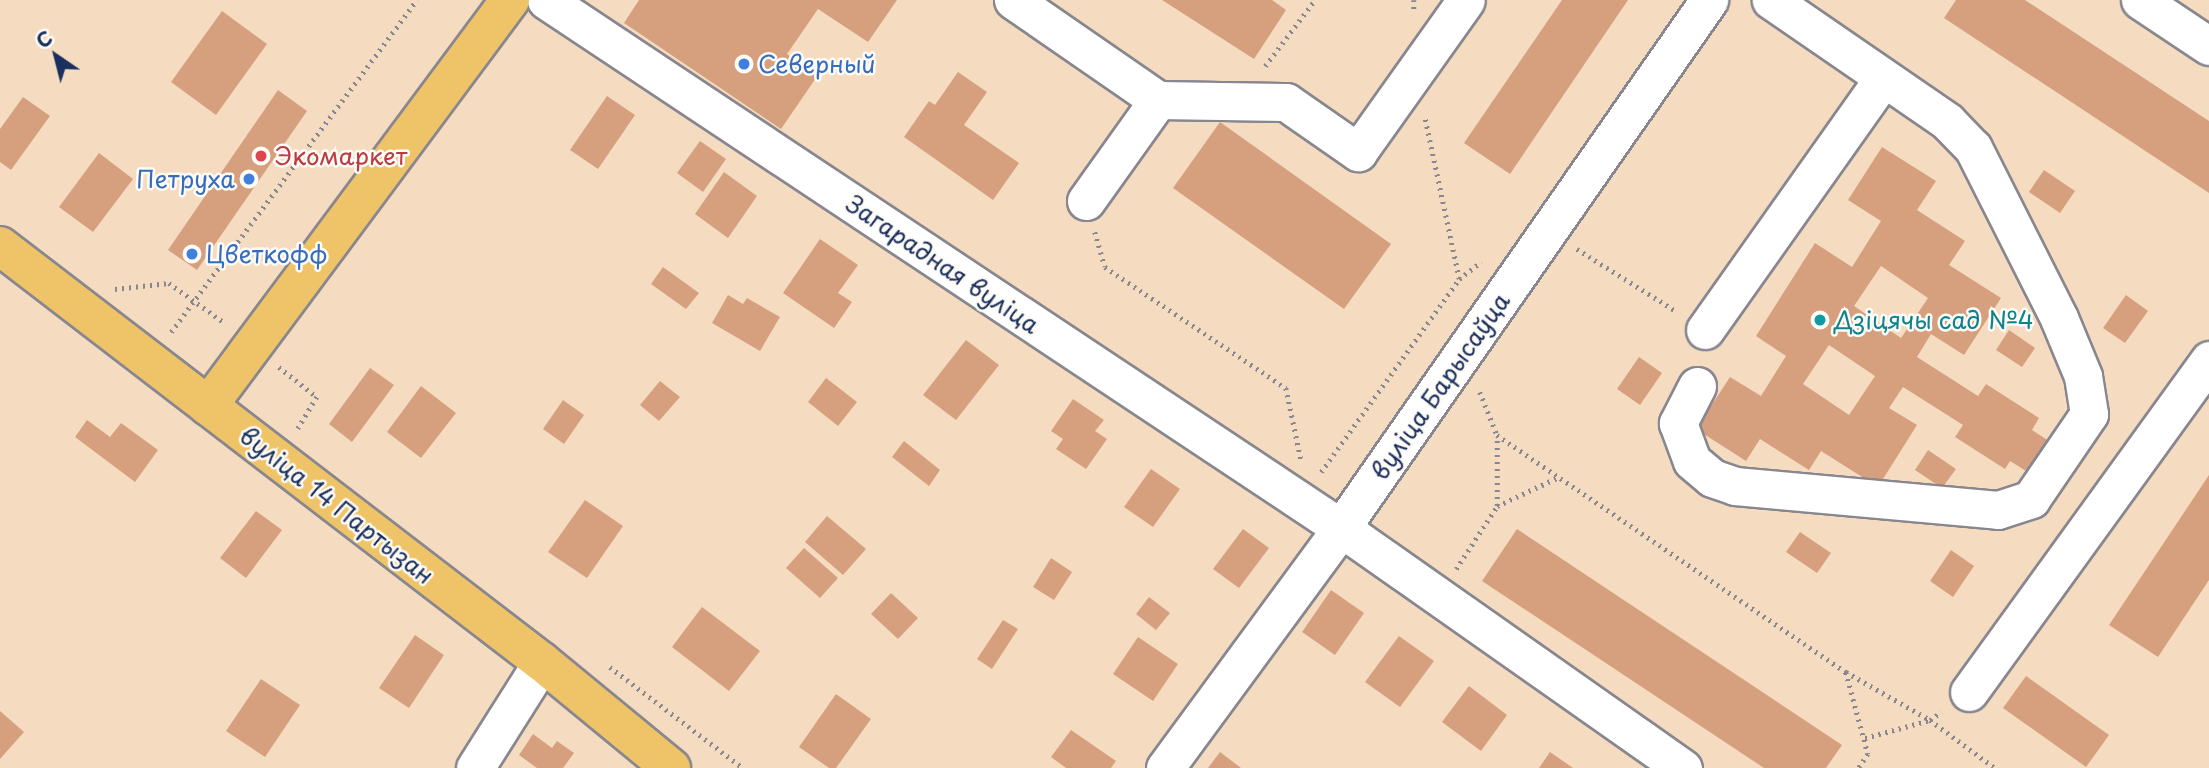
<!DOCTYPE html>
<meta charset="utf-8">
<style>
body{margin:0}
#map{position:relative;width:2209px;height:768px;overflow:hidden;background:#f5dcc0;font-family:"Playpen Sans",sans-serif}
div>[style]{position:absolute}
.building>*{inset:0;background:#d6a07e}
.path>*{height:4.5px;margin-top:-2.25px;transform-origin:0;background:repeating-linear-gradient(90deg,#88868f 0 2px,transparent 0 7px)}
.roads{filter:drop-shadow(2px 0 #88868f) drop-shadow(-2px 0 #88868f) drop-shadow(0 2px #88868f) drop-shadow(0 -2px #88868f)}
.minor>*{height:37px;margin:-18.5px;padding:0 18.5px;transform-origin:18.5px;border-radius:18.5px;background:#fff}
.major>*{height:38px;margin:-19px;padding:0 19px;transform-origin:19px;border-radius:19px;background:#efc469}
.dots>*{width:19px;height:19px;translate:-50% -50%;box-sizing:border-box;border:4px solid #fdfcf7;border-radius:50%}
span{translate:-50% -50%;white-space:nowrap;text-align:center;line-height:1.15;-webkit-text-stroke:5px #fdfcf7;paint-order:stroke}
.shop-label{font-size:24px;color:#366cbe}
.left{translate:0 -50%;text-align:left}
.right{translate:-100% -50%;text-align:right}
.health-label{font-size:24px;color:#be3a42}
.street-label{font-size:24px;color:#1b2f5e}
.culture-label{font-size:24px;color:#0d838f}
.north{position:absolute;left:21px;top:21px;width:70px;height:70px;-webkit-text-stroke:5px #fdfcf7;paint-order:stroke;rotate:325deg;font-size:19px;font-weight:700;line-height:28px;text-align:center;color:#1b2f5e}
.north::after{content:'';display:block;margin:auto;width:24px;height:32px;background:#1b2f5e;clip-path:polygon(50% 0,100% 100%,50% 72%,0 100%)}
</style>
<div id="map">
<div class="building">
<i style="clip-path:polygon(639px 0,897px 0,868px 42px,818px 9px,787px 54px,818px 75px,781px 129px,624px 23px)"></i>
<i style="clip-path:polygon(1162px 0,1272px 0,1286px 10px,1254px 59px)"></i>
<i style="clip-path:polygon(1562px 0,1628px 0,1510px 174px,1464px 143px)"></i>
<i style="clip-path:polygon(1956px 0,2025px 0,2209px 121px,2209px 193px,1944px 18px)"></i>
<i style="clip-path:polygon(222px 11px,267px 44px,216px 115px,171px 82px)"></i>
<i style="clip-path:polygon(958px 72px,987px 92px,964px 125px,1019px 163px,993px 200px,904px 137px,929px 101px,935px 105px)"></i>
<i style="clip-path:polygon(278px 90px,307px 111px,197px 270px,168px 250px)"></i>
<i style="clip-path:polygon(607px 96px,635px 115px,598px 169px,570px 150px)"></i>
<i style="clip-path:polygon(23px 97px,50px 116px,11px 170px,0 162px,0 129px)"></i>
<i style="clip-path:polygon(1220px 122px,1391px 244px,1344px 309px,1173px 188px)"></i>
<i style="clip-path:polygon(700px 141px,726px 159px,703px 192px,677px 173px)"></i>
<i style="clip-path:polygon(evenodd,1882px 147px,1936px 181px,1917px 210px,1965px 241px,1949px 265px,2001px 298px,1964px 355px,1931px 334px,1917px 357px,1978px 396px,1986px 384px,2039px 418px,2032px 430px,2055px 445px,2034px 476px,2010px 461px,2005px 469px,1955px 437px,1963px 425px,1903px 387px,1889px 408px,1917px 425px,1878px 487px,1821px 451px,1809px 470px,1760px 439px,1746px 461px,1696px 429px,1730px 377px,1761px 396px,1786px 356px,1756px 336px,1815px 243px,1852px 267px,1881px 221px,1848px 200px,1882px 147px,1881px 266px,1928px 298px,1901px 338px,1854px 306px,1881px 266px,1882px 147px,1829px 345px,1875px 376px,1849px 415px,1803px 384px,1829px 345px)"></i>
<i style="clip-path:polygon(99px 153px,133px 179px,93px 232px,59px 207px)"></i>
<i style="clip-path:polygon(2044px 170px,2075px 191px,2060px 213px,2029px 192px)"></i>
<i style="clip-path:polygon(724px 172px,757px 196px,728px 238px,695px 214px)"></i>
<i style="clip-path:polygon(820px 239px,858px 265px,838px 293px,852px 302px,834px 328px,783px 293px)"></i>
<i style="clip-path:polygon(663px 267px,699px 293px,686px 309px,651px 284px)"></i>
<i style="clip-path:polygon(728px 295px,743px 304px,747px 298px,780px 317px,760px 351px,712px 323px)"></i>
<i style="clip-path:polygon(2126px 295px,2148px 311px,2125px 343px,2103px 328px)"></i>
<i style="clip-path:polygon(2009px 330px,2035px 348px,2022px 367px,1996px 350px)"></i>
<i style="clip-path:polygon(966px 340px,999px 365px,956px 420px,923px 395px)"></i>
<i style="clip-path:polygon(1639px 357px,1662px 373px,1640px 405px,1617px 389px)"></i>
<i style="clip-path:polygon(370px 368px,394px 385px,352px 442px,329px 424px)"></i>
<i style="clip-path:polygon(826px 378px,857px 402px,838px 426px,808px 402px)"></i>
<i style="clip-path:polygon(660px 381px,680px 397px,659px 421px,640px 405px)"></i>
<i style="clip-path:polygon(421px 386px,456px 413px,421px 458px,387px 432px)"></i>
<i style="clip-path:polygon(1073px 399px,1104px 420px,1095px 431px,1107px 439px,1086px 469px,1056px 449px,1063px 439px,1051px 431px)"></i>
<i style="clip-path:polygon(563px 400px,584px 415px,564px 444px,543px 429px)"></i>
<i style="clip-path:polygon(87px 420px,110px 437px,121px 423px,158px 450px,135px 482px,75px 437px)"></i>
<i style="clip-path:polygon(904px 441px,940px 470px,929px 486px,892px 457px)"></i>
<i style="clip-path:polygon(1928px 450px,1956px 469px,1942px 488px,1915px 470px)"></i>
<i style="clip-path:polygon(1151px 469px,1180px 489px,1153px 527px,1124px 507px)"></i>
<i style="clip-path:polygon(2209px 475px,2209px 580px,2158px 657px,2109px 625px)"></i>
<i style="clip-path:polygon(585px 500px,623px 526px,587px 578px,548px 552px)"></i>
<i style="clip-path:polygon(256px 511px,282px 530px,246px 578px,220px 558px)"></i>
<i style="clip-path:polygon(827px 516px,866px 549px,843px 575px,805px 542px)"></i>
<i style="clip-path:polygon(1243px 529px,1269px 548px,1239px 588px,1213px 569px)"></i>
<i style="clip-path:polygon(1517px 529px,1842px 745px,1826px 768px,1764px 768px,1482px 581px)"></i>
<i style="clip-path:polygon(1800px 532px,1831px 553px,1817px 573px,1786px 552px)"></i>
<i style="clip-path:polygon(804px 548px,838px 578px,820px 598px,786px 568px)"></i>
<i style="clip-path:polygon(1951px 550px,1974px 566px,1953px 597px,1930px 581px)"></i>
<i style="clip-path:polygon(1051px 558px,1072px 572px,1054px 600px,1033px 587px)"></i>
<i style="clip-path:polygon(1331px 590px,1364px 613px,1335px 655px,1302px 632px)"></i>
<i style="clip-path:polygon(891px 593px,918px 618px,898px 639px,871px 614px)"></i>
<i style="clip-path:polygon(1149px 597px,1170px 613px,1156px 630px,1136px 614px)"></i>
<i style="clip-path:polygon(702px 607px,760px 651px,729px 691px,672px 647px)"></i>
<i style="clip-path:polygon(1003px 620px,1018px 629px,992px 669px,977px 659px)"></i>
<i style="clip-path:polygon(415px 635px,444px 655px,409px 708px,379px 688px)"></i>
<i style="clip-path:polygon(1399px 636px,1434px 661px,1400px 707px,1365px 682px)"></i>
<i style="clip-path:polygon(1138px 637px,1178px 664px,1153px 701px,1113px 674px)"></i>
<i style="clip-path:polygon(2026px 676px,2109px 735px,2086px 767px,2003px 708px)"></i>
<i style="clip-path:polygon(261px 679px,300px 705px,265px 757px,226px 731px)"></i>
<i style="clip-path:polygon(1469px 686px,1507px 715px,1481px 751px,1442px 722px)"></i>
<i style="clip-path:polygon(836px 694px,871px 719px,836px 768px,829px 768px,799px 747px)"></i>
<i style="clip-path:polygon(0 711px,24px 732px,0 759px)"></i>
<i style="clip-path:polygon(1071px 730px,1116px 761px,1111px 768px,1066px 768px,1051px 757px)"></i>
<i style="clip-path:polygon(533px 734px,552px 748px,557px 741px,574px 753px,563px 768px,537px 768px,519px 755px)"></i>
<i style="clip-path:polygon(1220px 752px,1241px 768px,1208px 768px)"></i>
<i style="clip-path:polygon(1550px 752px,1573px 768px,1539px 768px)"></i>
</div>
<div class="path">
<i style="left:1414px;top:0;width:10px;rotate:90deg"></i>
<i style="left:1265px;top:66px;width:83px;rotate:-52.9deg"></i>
<i style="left:1095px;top:232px;width:36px;rotate:74deg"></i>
<i style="left:1105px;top:267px;width:218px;rotate:33.8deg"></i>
<i style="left:1286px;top:388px;width:73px;rotate:78.1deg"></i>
<i style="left:1577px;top:249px;width:117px;rotate:32.1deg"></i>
<i style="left:1459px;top:279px;width:28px;rotate:-38deg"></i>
<i style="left:115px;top:289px;width:54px;rotate:-6.3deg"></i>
<i style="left:169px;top:283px;width:70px;rotate:35.7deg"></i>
<i style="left:171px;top:332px;width:413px;rotate:-53.5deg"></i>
<i style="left:279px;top:367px;width:48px;rotate:38.3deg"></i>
<i style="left:317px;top:397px;width:37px;rotate:121deg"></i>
<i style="left:1480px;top:392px;width:46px;rotate:68.4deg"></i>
<i style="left:1497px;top:435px;width:422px;rotate:34.2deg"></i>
<i style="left:1846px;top:672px;width:85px;rotate:75deg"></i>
<i style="left:1868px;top:754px;width:17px;rotate:123deg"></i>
<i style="left:1321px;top:472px;width:237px;rotate:-54.4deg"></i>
<i style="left:1459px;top:279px;width:164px;rotate:-102deg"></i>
<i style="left:1497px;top:506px;width:68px;rotate:-25.1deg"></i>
<i style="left:1456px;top:569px;width:75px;rotate:-56.9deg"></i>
<i style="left:1497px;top:506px;width:70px;rotate:-90deg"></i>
<i style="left:610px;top:667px;width:167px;rotate:37.2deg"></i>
<i style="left:1846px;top:672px;width:97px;rotate:29.7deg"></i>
<i style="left:1930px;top:720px;width:14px;rotate:-36deg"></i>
<i style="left:1865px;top:738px;width:67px;rotate:-15.5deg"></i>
<i style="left:1930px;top:720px;width:81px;rotate:36.4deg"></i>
</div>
<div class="roads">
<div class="minor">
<i style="left:546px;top:0;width:954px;rotate:33.59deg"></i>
<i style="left:1341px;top:528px;width:418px;rotate:35.1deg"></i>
<i style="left:1013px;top:0;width:176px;rotate:34.6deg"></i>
<i style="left:2140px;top:0;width:83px;rotate:33.7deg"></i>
<i style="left:1086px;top:201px;width:124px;rotate:-54.5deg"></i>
<i style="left:1158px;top:100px;width:128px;rotate:0.9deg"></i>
<i style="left:1286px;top:102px;width:88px;rotate:34.8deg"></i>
<i style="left:1358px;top:152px;width:186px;rotate:-54.6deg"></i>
<i style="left:1705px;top:330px;width:308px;rotate:-54.7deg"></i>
<i style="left:1697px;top:386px;width:42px;rotate:117.2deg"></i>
<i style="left:1678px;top:423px;width:40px;rotate:69.8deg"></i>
<i style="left:1692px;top:461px;width:26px;rotate:40deg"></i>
<i style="left:1712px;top:478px;width:24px;rotate:19deg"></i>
<i style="left:1735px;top:486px;width:264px;rotate:5.2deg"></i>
<i style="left:1998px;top:510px;width:35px;rotate:-18deg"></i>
<i style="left:2031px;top:499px;width:103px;rotate:-55.7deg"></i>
<i style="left:2089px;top:414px;width:38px;rotate:-99deg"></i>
<i style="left:2083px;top:376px;width:63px;rotate:-112.5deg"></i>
<i style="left:2059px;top:318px;width:191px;rotate:-116.8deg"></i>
<i style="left:1973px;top:148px;width:37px;rotate:-134deg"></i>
<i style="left:1947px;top:121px;width:214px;rotate:-145.5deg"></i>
<i style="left:1969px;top:692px;width:410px;rotate:-54.1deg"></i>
<i style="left:475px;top:768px;width:125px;rotate:-57.7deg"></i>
<i style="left:1165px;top:768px;width:298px;rotate:-53.7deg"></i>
<i style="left:1341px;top:528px;width:644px;rotate:-55.12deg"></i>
</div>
<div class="major">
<i style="left:0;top:246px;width:683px;rotate:37.51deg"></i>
<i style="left:542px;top:662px;width:167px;rotate:39.4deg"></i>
<i style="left:208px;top:406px;width:506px;rotate:-53.36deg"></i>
</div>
</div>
<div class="dots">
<i style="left:744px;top:64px;background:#3f7fe0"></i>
<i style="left:261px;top:156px;background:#e0444e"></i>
<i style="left:249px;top:179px;background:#3f7fe0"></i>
<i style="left:192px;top:254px;background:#3f7fe0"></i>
<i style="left:1820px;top:320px;background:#0f9aa8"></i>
</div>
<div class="shop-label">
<span class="left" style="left:758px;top:64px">Северный</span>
<span class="right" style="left:235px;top:179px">Петруха</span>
<span class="left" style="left:206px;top:254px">Цветкофф</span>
</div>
<div class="health-label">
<span class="left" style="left:275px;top:156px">Экомаркет</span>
</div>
<div class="street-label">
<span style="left:943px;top:264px;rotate:34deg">Загарадная вуліца</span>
<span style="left:1440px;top:386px;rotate:-55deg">вуліца Барысаўца</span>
<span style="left:337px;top:505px;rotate:38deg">вуліца 14 Партызан</span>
</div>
<div class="culture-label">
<span class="left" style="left:1834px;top:320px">Дзіцячы сад №4</span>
</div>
<div class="north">С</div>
</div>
